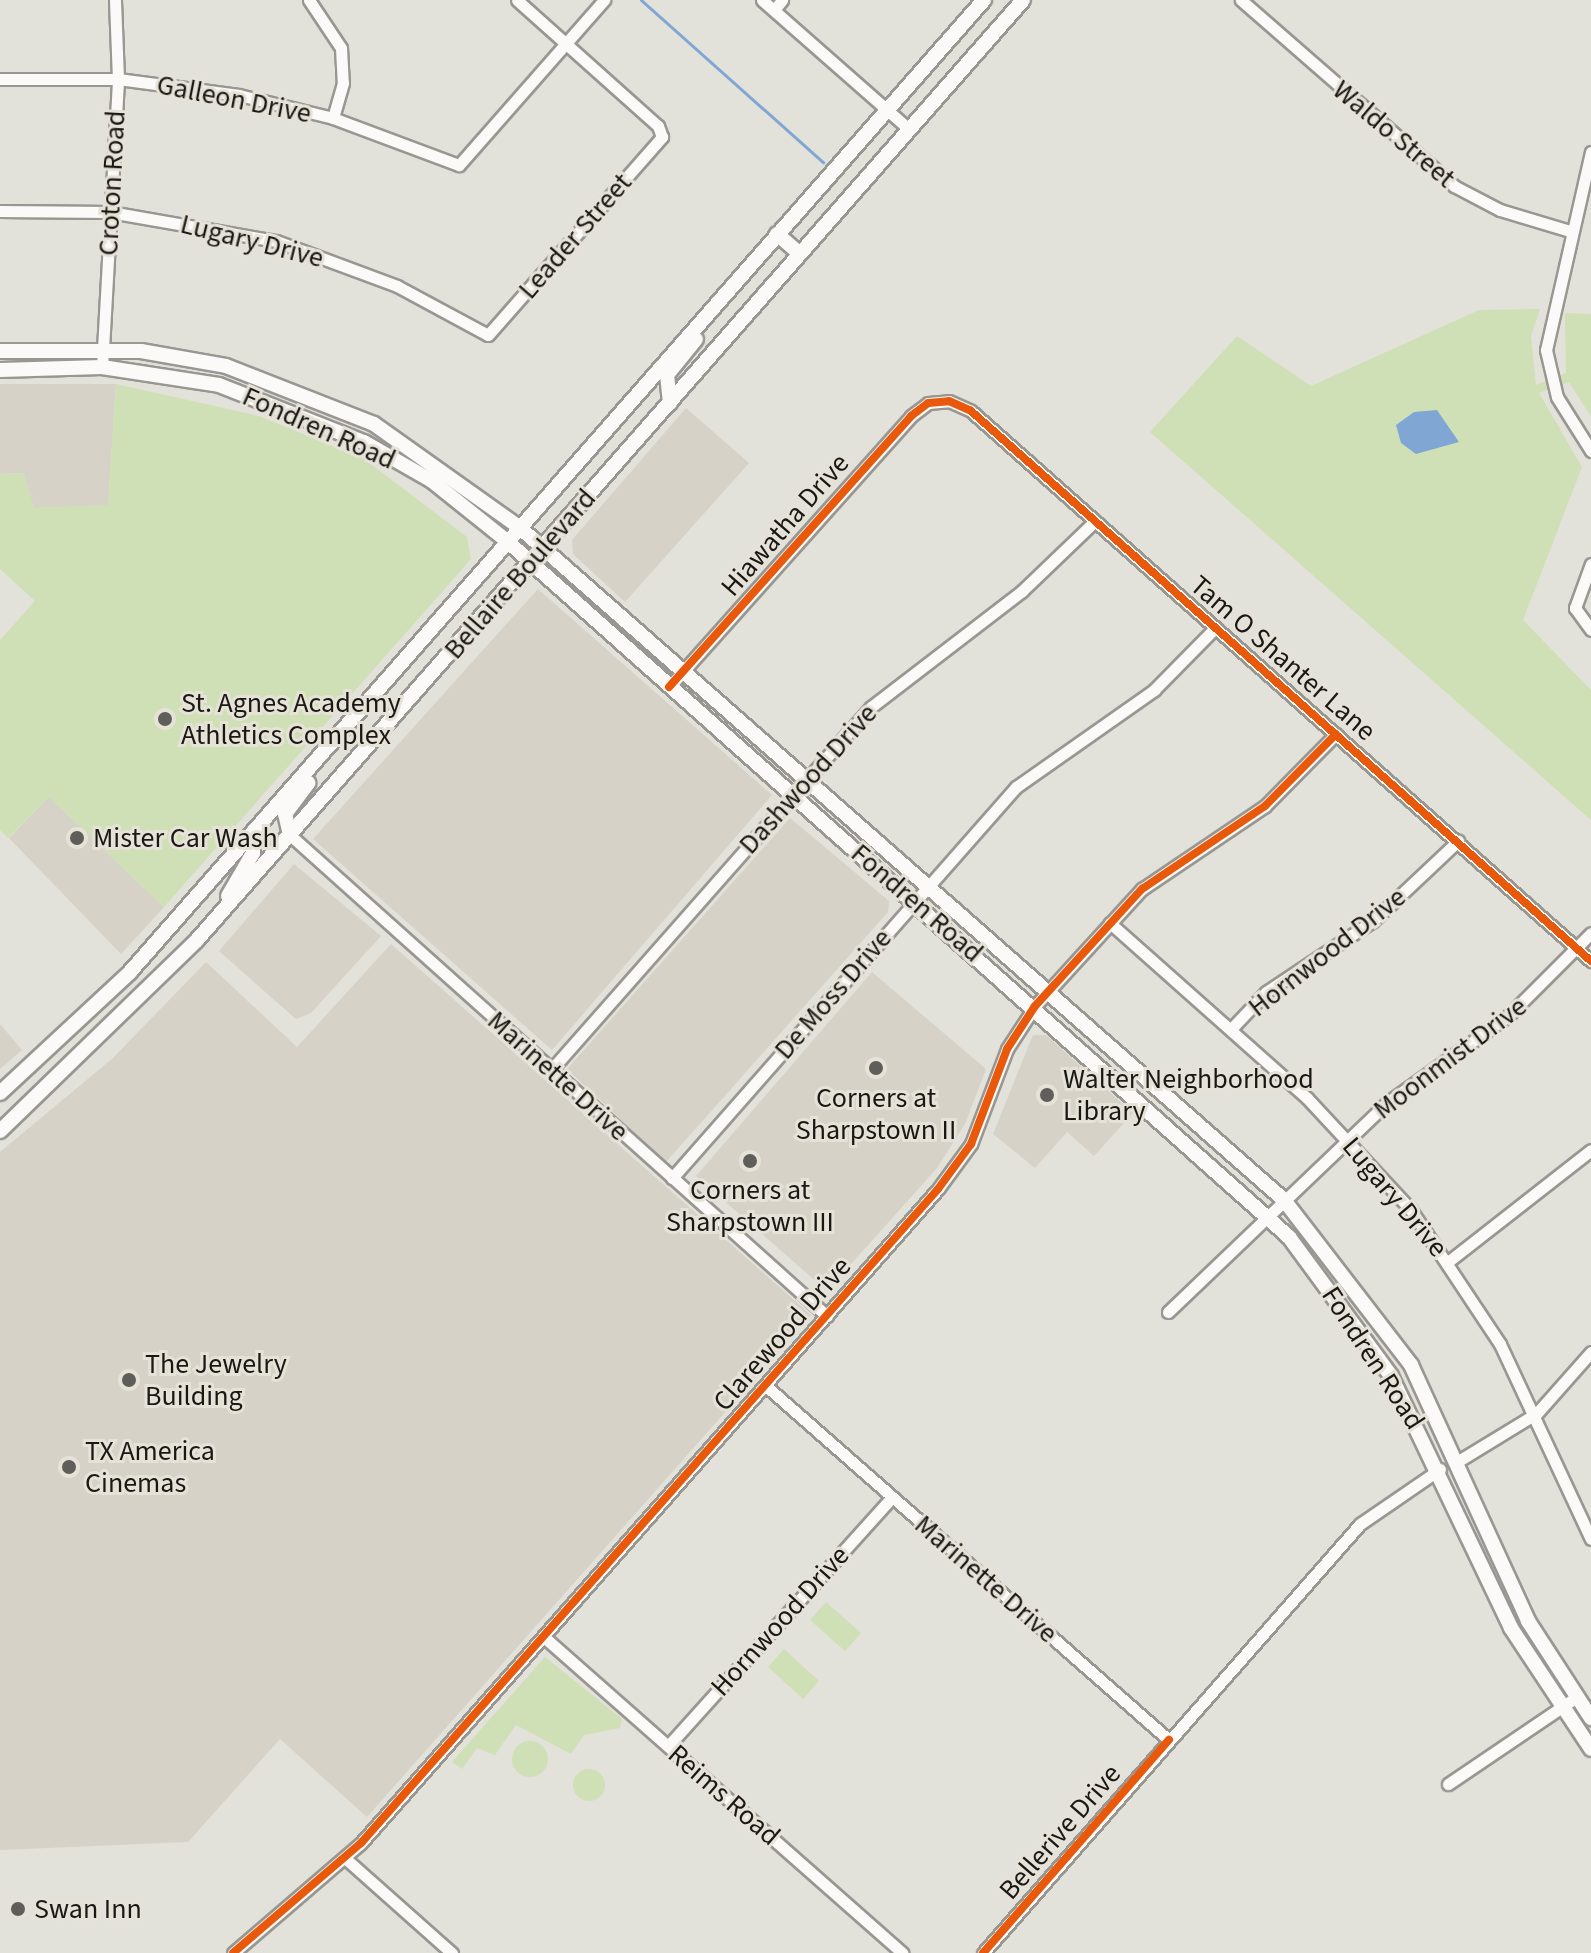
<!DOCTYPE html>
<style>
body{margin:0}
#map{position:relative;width:1591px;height:1953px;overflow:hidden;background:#e2e1da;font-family:"Source Sans 3",sans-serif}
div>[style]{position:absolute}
.built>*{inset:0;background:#d7d2c7}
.green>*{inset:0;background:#cfe0b7}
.round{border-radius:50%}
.water>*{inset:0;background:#80a7d4}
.stream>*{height:3px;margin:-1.5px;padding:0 1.5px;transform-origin:1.5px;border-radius:1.5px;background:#80a7d4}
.roads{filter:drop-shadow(2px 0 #999792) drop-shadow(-2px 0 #999792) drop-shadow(0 2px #999792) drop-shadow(0 -2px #999792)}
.minor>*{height:11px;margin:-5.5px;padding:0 5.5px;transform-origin:5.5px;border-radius:5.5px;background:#fbfaf9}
.major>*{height:14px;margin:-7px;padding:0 7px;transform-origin:7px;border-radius:7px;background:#fbfaf9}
.cycleway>*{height:8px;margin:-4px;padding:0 4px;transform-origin:4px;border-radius:4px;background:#e8590c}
.dots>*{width:22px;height:22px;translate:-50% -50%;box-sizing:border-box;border:4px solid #e6e2d7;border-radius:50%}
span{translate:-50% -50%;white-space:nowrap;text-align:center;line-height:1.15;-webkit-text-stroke:6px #e6e2d7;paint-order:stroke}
.street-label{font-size:28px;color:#1a1815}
.poi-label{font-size:28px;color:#1a1815}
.left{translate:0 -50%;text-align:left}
</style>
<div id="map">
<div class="built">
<i style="clip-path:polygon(0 384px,116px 384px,108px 506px,33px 508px,24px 473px,0 474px)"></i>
<i style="clip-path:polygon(686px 408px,749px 463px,625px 602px,573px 554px,572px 540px)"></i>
<i style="clip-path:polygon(538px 589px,772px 795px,552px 1050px,313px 839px)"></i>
<i style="clip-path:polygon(49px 797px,164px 907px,121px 954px,9px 838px)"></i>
<i style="clip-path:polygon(790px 818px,889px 901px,888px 912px,666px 1162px,567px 1069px)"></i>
<i style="clip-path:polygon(294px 864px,381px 936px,311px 1013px,296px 1019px,219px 951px)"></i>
<i style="clip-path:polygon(391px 944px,811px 1315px,367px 1817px,280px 1739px,188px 1842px,0 1850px,0 1152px,113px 1058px,206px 962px,297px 1047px)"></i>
<i style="clip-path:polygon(872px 972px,986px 1069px,965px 1124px,937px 1168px,827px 1291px,696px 1176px)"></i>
<i style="clip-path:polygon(0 1024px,22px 1050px,0 1069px)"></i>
<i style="clip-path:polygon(1033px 1035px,1046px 1035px,1133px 1113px,1094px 1156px,1067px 1132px,1035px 1168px,993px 1134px)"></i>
</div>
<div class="green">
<i style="clip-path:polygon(1540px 309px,1531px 336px,1536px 385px,1566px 373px,1565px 313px,1591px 314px,1591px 417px,1569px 382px,1539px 393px,1582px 467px,1523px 620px,1591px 690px,1591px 820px,1150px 432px,1237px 336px,1311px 386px,1479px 310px)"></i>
<i style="clip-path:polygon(116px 384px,259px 416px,364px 459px,467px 537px,471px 559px,164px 907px,49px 797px,8px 838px,0 830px,0 640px,35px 601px,0 569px,0 474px,24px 473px,34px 508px,108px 505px)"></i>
<i style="clip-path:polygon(826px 1602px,861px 1633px,845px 1651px,810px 1620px)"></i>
<i style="clip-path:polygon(784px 1649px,819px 1681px,803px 1699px,768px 1667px)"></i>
<i style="clip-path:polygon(545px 1657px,622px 1719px,620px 1728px,584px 1735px,571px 1754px,516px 1725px,495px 1755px,477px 1748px,462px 1769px,452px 1762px)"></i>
<i class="round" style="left:512px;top:1741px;width:36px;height:36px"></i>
<i class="round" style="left:573px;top:1769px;width:32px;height:32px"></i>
</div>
<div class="water">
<i style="clip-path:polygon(1437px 410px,1459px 442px,1416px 454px,1401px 443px,1396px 425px,1414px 412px)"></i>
</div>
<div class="stream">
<i style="left:641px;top:0;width:244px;rotate:41.7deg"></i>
</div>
<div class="roads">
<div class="minor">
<i style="left:309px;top:0;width:58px;rotate:56.3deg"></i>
<i style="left:341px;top:48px;width:35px;rotate:87deg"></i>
<i style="left:343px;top:83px;width:36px;rotate:106deg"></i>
<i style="left:762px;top:0;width:196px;rotate:41.3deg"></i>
<i style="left:1241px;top:0;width:283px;rotate:41.1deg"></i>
<i style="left:1454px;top:186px;width:52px;rotate:27.6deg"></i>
<i style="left:1500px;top:210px;width:73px;rotate:16.7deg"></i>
<i style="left:774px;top:10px;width:13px;rotate:-51deg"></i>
<i style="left:0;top:79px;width:118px"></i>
<i style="left:118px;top:79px;width:122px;rotate:7.5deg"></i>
<i style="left:239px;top:95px;width:97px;rotate:13.7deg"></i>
<i style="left:333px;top:118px;width:134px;rotate:20.5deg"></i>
<i style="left:459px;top:165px;width:220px;rotate:-48.7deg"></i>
<i style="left:1591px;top:152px;width:203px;rotate:102.8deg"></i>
<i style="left:1546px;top:350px;width:48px;rotate:76.8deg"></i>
<i style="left:1557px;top:397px;width:64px;rotate:57.8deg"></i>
<i style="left:0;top:211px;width:110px;rotate:0.5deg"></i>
<i style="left:110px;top:212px;width:169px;rotate:9.9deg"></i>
<i style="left:276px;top:241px;width:129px;rotate:20.4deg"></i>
<i style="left:397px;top:286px;width:103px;rotate:28.3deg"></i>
<i style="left:488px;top:335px;width:264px;rotate:-48.7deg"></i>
<i style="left:662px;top:137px;width:12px;rotate:-110deg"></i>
<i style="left:658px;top:126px;width:189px;rotate:-138.2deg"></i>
<i style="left:102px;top:367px;width:288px;rotate:-86.8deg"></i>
<i style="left:118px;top:79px;width:79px;rotate:-92.2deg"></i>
<i style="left:1591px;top:564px;width:47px;rotate:110deg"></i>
<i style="left:1575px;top:608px;width:27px;rotate:54deg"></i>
<i style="left:669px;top:687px;width:363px;rotate:-48.2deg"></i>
<i style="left:911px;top:416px;width:21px;rotate:-37deg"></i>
<i style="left:928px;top:403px;width:21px;rotate:-5deg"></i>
<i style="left:949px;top:401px;width:24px;rotate:24deg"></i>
<i style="left:971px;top:411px;width:829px;rotate:41.58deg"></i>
<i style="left:290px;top:835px;width:721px;rotate:41.85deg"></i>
<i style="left:1110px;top:923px;width:264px;rotate:41.6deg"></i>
<i style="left:1307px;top:1098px;width:153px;rotate:47.1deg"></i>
<i style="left:1411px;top:1210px;width:161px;rotate:56.4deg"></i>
<i style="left:1500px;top:1344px;width:215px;rotate:65deg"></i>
<i style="left:1231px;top:1029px;width:51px;rotate:-46.6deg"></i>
<i style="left:1266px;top:992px;width:128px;rotate:-33.6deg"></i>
<i style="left:1373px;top:921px;width:117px;rotate:-43.3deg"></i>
<i style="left:551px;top:1070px;width:484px;rotate:-48.6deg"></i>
<i style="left:871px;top:707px;width:190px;rotate:-37.5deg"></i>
<i style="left:1022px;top:591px;width:101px;rotate:-43.8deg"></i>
<i style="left:672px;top:1178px;width:521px;rotate:-48.66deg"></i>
<i style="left:1016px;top:787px;width:169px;rotate:-35.1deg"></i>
<i style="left:1154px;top:690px;width:87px;rotate:-45.5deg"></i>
<i style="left:1449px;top:1261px;width:180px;rotate:-38deg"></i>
<i style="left:1168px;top:1312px;width:304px;rotate:-43.7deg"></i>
<i style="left:1388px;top:1102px;width:148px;rotate:-35.6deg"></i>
<i style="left:1508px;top:1016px;width:117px;rotate:-45deg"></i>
<i style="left:766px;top:1386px;width:536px;rotate:41.3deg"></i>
<i style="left:1460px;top:1460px;width:90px;rotate:-31.4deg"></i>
<i style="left:1537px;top:1413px;width:81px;rotate:-48.5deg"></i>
<i style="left:544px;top:1637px;width:478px;rotate:41.4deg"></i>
<i style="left:668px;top:1746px;width:335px;rotate:-48deg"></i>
<i style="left:1448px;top:1784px;width:153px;rotate:-34.1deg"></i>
<i style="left:346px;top:1859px;width:142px;rotate:41.6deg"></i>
<i style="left:233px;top:1953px;width:169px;rotate:-40.7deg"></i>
<i style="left:361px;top:1843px;width:872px;rotate:-48.58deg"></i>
<i style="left:938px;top:1189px;width:56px;rotate:-53.7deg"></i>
<i style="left:971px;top:1144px;width:102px;rotate:-69.2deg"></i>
<i style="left:1007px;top:1049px;width:51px;rotate:-56.9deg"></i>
<i style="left:1035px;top:1006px;width:159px;rotate:-47.6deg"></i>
<i style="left:1142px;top:889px;width:148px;rotate:-34deg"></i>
<i style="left:1265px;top:806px;width:101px;rotate:-45.4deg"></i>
<i style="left:983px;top:1953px;width:571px;rotate:-48.69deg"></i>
<i style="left:1360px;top:1524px;width:97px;rotate:-34.5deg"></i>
</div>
<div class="major">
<i style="left:777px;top:234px;width:30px;rotate:41deg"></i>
<i style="left:0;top:351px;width:141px"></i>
<i style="left:141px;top:351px;width:86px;rotate:10deg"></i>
<i style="left:226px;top:366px;width:159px;rotate:21.4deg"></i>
<i style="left:374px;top:424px;width:178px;rotate:35.4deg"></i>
<i style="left:519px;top:527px;width:1019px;rotate:41.34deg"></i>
<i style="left:1284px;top:1200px;width:208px;rotate:52.4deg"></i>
<i style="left:1411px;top:1365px;width:281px;rotate:65.4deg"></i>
<i style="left:1528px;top:1621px;width:116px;rotate:57deg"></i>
<i style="left:0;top:370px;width:102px;rotate:-1.7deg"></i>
<i style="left:102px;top:367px;width:118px;rotate:8.7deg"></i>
<i style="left:219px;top:385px;width:156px;rotate:21.5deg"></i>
<i style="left:364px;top:442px;width:78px;rotate:29.8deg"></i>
<i style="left:432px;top:481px;width:96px;rotate:38.7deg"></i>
<i style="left:507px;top:541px;width:1047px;rotate:41.67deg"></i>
<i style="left:1289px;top:1237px;width:172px;rotate:53.7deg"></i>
<i style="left:1391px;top:1376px;width:279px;rotate:64.5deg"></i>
<i style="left:1511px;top:1628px;width:145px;rotate:56.5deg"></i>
<i style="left:670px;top:403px;width:28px;rotate:-96deg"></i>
<i style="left:667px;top:375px;width:46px;rotate:-51.1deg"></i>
<i style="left:290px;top:835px;width:22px;rotate:-103deg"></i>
<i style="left:285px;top:814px;width:39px;rotate:-53deg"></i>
<i style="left:228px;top:896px;width:50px;rotate:-59.8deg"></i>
<i style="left:253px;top:853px;width:21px;rotate:-90deg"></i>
<i style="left:0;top:1093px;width:178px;rotate:-42.9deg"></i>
<i style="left:130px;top:972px;width:1294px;rotate:-48.7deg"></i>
<i style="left:0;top:1131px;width:274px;rotate:-44.1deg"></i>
<i style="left:197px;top:940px;width:1251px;rotate:-48.69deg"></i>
</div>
</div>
<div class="cycleway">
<i style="left:669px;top:687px;width:363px;rotate:-48.2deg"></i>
<i style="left:911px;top:416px;width:21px;rotate:-37deg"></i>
<i style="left:928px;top:403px;width:21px;rotate:-5deg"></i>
<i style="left:949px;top:401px;width:24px;rotate:24deg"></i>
<i style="left:971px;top:411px;width:829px;rotate:41.58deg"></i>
<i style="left:233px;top:1953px;width:169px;rotate:-40.7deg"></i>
<i style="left:361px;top:1843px;width:872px;rotate:-48.58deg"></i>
<i style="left:938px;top:1189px;width:56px;rotate:-53.7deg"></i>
<i style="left:971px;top:1144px;width:102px;rotate:-69.2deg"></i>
<i style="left:1007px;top:1049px;width:51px;rotate:-56.9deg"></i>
<i style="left:1035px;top:1006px;width:159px;rotate:-47.6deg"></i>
<i style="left:1142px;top:889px;width:148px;rotate:-34deg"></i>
<i style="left:1265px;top:806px;width:101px;rotate:-45.4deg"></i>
<i style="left:983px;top:1953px;width:283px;rotate:-48.9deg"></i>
</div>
<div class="dots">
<i style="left:165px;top:719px;background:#605e5a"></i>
<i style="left:77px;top:838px;background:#605e5a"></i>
<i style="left:876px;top:1068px;background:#605e5a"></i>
<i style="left:1047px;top:1095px;background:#605e5a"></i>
<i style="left:750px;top:1161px;background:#605e5a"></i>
<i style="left:129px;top:1380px;background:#605e5a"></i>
<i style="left:69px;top:1467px;background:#605e5a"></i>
<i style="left:18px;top:1909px;background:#605e5a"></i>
</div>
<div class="street-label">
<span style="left:234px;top:99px;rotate:11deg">Galleon Drive</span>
<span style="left:1394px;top:134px;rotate:40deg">Waldo Street</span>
<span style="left:112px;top:183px;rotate:-87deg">Croton Road</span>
<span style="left:575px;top:236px;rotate:-49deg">Leader Street</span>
<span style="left:252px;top:241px;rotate:14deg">Lugary Drive</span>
<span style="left:319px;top:428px;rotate:24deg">Fondren Road</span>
<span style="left:785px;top:525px;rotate:-49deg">Hiawatha Drive</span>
<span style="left:520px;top:574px;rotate:-49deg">Bellaire Boulevard</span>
<span style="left:1283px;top:658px;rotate:41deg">Tam O Shanter Lane</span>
<span style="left:808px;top:779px;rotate:-48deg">Dashwood Drive</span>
<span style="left:917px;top:903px;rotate:41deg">Fondren Road</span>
<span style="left:1327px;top:952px;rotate:-38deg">Hornwood Drive</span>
<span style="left:833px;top:994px;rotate:-49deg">De Moss Drive</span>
<span style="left:1450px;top:1058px;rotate:-37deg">Moonmist Drive</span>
<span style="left:558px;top:1076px;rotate:42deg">Marinette Drive</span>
<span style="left:1395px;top:1197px;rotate:50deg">Lugary Drive</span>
<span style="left:782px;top:1334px;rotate:-49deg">Clarewood Drive</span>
<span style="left:1373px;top:1358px;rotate:57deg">Fondren Road</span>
<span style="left:986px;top:1579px;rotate:41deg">Marinette Drive</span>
<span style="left:780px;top:1621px;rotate:-48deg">Hornwood Drive</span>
<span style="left:724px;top:1795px;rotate:41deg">Reims Road</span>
<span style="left:1060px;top:1832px;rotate:-49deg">Bellerive Drive</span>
</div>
<div class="poi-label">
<span class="left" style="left:181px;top:719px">St. Agnes Academy<br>Athletics Complex</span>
<span class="left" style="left:93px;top:838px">Mister Car Wash</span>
<span class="left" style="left:1063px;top:1095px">Walter Neighborhood<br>Library</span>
<span style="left:876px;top:1114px">Corners at<br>Sharpstown II</span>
<span style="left:750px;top:1206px">Corners at<br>Sharpstown III</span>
<span class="left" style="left:145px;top:1380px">The Jewelry<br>Building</span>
<span class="left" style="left:85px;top:1467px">TX America<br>Cinemas</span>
<span class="left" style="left:34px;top:1909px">Swan Inn</span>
</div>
</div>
